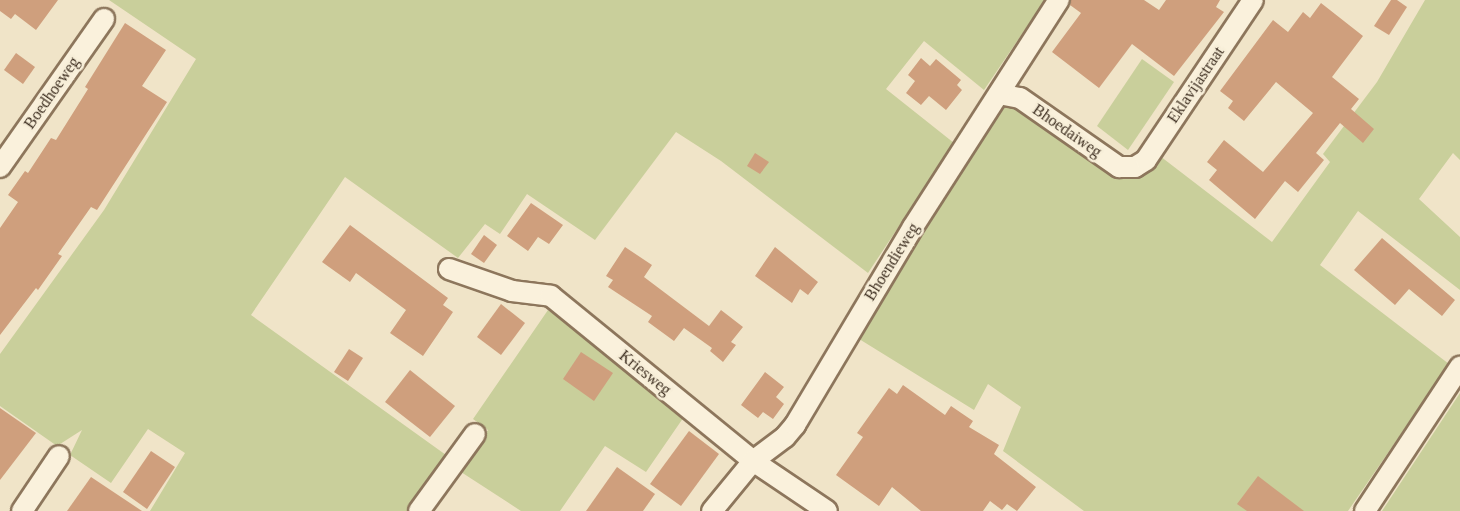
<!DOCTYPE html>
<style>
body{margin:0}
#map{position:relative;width:1460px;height:511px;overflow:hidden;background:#f0e4c8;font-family:"Times New Roman",serif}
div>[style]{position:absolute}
.green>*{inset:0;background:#c9cf9b}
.building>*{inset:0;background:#cf9f7d}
.roads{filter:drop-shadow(2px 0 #8d765c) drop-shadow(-2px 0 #8d765c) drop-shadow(0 2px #8d765c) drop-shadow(0 -2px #8d765c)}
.minor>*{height:20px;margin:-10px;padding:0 10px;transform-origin:10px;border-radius:10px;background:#faf1dc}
span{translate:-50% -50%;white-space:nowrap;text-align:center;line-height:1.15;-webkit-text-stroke:5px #f7eed8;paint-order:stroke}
.street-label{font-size:16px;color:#3d2e20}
</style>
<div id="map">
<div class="green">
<i style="clip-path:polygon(109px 0,1045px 0,984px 90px,924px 41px,886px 89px,954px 143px,868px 273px,721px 161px,676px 132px,595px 240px,527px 194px,500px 234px,485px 224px,458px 258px,345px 177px,251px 315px,446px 455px,407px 511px,150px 511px,185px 453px,148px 429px,111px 483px,70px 455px,82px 430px,57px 446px,0 406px,0 354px,104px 210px,196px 59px)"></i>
<i style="clip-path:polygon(1425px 0,1460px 0,1460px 160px,1453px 153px,1419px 199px,1460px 237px,1460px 290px,1358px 211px,1320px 265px,1449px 364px,1348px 511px,1084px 511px,1003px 451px,1021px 407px,988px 384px,974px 410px,851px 334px,999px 97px,1017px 96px,1122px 174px,1156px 153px,1272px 242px,1330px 162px,1323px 154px,1377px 82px)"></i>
<i style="clip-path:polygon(1142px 59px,1174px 82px,1128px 150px,1097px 126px)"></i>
<i style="clip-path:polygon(548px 310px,688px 411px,646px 472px,605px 446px,560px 511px,521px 511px,461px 472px,488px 430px,473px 419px)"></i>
<i style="clip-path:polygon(1460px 393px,1460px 511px,1382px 511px)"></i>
</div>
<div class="building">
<i style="clip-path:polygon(0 0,58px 0,36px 30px,15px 14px,11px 19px,0 11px)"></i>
<i style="clip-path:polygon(1071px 0,1144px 0,1159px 10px,1166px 0,1220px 0,1216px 7px,1224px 12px,1174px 76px,1132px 44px,1099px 88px,1052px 52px,1081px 13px,1070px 5px)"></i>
<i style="clip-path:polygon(1391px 0,1397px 0,1407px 7px,1389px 35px,1374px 26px)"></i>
<i style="clip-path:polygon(1321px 3px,1363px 36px,1332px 77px,1359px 99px,1351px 109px,1374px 129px,1363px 143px,1340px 123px,1316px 153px,1324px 160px,1298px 192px,1285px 181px,1255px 219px,1209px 180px,1217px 170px,1207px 162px,1224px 140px,1263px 172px,1313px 113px,1276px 82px,1244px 121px,1228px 108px,1233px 101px,1220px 91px,1273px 20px,1288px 32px,1303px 12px,1310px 18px)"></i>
<i style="clip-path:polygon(125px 23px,166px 50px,142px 86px,167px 102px,97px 210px,91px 207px,58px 254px,62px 256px,38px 290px,36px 288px,0 335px,0 228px,18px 202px,8px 195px,25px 171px,28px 173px,51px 138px,56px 140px,88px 89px,85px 87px)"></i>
<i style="clip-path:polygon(16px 53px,35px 67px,23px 84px,4px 70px)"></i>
<i style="clip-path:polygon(921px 58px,930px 66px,936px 59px,961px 80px,957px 85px,962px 90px,946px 110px,929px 96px,921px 105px,906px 93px,915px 81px,908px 75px)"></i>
<i style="clip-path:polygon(755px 153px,769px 162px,760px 174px,747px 166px)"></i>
<i style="clip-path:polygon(531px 203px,563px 225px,549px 244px,538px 237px,528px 251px,507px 236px)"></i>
<i style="clip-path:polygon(350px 225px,448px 298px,443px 305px,453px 312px,423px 356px,390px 333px,406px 310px,356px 273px,350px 282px,322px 262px)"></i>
<i style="clip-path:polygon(484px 235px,497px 245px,484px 263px,471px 254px)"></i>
<i style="clip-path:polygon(1382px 238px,1455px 300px,1442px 316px,1409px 289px,1395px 305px,1354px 270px)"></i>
<i style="clip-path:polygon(625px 247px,652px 265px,644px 277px,709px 326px,721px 310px,743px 327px,731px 342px,736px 345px,723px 362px,710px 351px,712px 348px,684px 328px,674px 341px,648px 322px,652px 316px,608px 287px,613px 280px,606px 276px)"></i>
<i style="clip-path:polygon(775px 247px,818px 282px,808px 295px,800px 289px,792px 303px,755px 276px)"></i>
<i style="clip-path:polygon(501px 304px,525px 323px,501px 355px,477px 337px)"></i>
<i style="clip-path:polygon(349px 349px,363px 358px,348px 381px,334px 372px)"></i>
<i style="clip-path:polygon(581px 352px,613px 373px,594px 401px,563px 379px)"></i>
<i style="clip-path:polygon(410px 370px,455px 406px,430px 437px,385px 402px)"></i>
<i style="clip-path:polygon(765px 372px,784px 387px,776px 397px,784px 404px,773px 419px,763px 412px,758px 418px,741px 405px)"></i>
<i style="clip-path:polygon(903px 385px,945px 415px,951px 406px,973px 421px,969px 427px,999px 445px,994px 454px,1036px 487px,1017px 511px,1007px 504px,1002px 510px,990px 501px,983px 511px,921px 511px,892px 487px,879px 506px,836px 475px,863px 437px,857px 433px,889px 388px,897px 394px)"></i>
<i style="clip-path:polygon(0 408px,36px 433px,0 480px)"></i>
<i style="clip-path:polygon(689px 431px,719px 454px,681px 506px,650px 484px)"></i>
<i style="clip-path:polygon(151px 451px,175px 467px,147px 509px,123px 492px)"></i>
<i style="clip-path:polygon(617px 467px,655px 494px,643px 511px,586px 511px)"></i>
<i style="clip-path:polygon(1258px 476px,1304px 511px,1247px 511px,1237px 504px)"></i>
<i style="clip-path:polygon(91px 477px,142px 511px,67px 511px)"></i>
</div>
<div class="roads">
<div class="minor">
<i style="left:999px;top:94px;width:21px;rotate:11deg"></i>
<i style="left:1020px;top:98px;width:121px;rotate:34.9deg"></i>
<i style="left:1119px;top:167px;width:16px"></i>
<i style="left:1135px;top:167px;width:13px;rotate:-32deg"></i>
<i style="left:1146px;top:160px;width:192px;rotate:-56.2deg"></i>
<i style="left:0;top:167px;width:181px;rotate:-54.9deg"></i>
<i style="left:449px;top:269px;width:67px;rotate:19.2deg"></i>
<i style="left:512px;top:291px;width:39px;rotate:7deg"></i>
<i style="left:551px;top:296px;width:261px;rotate:39.2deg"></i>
<i style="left:753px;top:461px;width:89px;rotate:34deg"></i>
<i style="left:22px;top:511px;width:66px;rotate:-56.1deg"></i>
<i style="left:419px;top:511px;width:95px;rotate:-54deg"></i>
<i style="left:712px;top:511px;width:65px;rotate:-50.6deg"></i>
<i style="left:753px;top:461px;width:40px;rotate:-37deg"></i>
<i style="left:785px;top:437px;width:16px;rotate:-50deg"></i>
<i style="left:795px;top:425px;width:230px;rotate:-59.2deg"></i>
<i style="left:913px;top:227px;width:270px;rotate:-57.3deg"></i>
<i style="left:1365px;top:511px;width:173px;rotate:-56.6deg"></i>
</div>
</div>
<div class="street-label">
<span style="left:1196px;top:85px;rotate:-56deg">Eklavijastraat</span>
<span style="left:52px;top:93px;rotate:-55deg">Boedhoeweg</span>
<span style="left:1067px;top:131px;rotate:35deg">Bhoedaiweg</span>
<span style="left:892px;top:262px;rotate:-58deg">Bhoendieweg</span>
<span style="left:645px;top:373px;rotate:39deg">Kriesweg</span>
</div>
</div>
